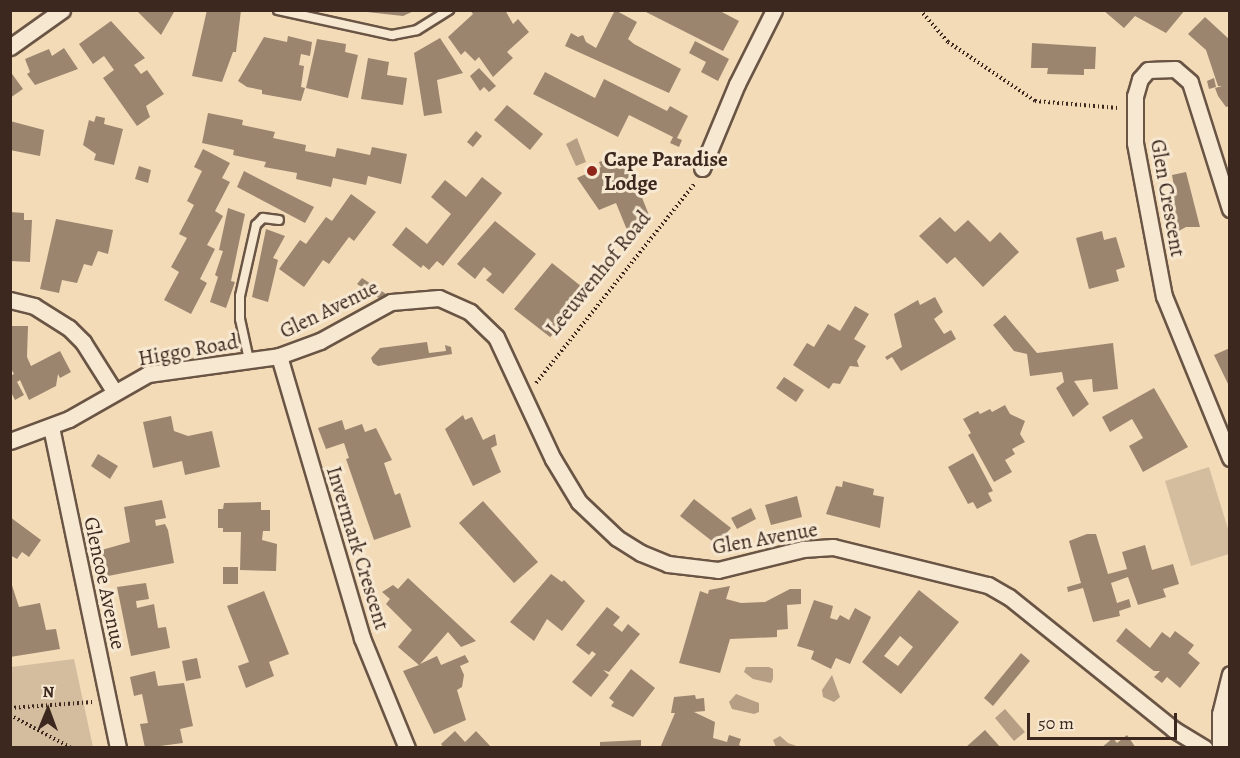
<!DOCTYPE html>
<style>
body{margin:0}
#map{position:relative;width:1240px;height:758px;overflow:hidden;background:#f3dbb8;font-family:Alegreya,serif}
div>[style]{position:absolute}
.green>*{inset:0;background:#d4bd9e}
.water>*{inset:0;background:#b59e84}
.building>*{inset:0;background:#9b856f}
.path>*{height:4px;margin-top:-2px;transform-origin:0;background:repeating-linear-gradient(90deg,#3c281f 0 1.5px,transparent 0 4.5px)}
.roads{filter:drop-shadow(2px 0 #6a5545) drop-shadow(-2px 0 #6a5545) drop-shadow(0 2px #6a5545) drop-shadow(0 -2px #6a5545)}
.lane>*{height:8px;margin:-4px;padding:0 4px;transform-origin:4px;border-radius:4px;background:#f7e8d1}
.street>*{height:15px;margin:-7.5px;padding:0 7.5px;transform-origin:7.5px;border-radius:7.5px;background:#f7e8d1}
.dots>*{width:16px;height:16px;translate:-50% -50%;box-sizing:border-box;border:3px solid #f7e8d1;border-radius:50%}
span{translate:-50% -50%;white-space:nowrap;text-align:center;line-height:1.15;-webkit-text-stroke:6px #f7e8d1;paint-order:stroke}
.poi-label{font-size:21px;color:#3c281f;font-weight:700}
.left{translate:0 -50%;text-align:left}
.street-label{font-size:21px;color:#3c281f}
.frame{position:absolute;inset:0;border:12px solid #3c281f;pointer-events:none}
.north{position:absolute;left:18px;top:680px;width:60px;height:60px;-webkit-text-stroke:4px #f7e8d1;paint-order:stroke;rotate:1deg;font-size:16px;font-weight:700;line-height:24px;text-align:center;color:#3c281f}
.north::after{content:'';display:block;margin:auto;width:21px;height:27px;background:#3c281f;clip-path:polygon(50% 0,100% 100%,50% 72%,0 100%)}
.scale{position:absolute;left:1027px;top:713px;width:150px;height:27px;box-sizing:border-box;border:3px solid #3c281f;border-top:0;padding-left:8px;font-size:18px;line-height:21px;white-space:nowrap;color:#3c281f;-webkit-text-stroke:4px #f7e8d1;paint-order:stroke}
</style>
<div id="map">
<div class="green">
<i style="clip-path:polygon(1209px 467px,1229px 532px,1229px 554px,1191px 566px,1165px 481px)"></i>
<i style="clip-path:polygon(74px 659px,93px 747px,11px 747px,11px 667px)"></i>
</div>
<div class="water">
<i style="clip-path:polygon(577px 138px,586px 162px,576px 166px,566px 144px)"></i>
<i style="clip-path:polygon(746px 667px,769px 667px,773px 669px,773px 679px,771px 683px,753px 679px,744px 672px)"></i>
<i style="clip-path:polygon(832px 675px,840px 697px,834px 702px,823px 697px,822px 690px)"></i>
<i style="clip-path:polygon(736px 694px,759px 703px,759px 712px,754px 714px,732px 709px,729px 702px)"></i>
<i style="clip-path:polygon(1005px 709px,1025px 732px,1014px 741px,995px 718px)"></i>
<i style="clip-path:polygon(780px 736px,788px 743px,799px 747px,776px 747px,773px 740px)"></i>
</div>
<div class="building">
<i style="clip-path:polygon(136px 10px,171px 10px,174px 12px,161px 35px)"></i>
<i style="clip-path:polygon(207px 10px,241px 10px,236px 52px,233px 52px,222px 82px,192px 76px)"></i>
<i style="clip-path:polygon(383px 10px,416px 10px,403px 16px,367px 12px)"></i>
<i style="clip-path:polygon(470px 10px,505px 10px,513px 24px,518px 19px,529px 32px,507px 52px,513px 58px,493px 77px,479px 57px,475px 61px,465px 51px,461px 55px,448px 37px,473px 14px)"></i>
<i style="clip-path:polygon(615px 10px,637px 22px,628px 39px,634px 44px,681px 69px,669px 93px,565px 46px,571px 33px,578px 37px,583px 35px,586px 42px,596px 48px)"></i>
<i style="clip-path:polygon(642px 10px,718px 10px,739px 21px,723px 51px)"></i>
<i style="clip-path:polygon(1103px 10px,1185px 10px,1166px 33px,1135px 16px,1124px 28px)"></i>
<i style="clip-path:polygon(1205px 17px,1230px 40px,1230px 106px,1226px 107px,1218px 96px,1215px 88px,1222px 86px,1218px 86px,1206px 50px,1188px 34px)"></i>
<i style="clip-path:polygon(111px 21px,145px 58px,134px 65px,141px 74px,147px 70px,164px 94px,146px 106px,150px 117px,137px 126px,103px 78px,114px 70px,104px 56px,93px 64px,79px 44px)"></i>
<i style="clip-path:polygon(288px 36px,312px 42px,310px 56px,301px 54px,299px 65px,304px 66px,301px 87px,305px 88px,301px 101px,262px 94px,262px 90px,247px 87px,238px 81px,264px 37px,287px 42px)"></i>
<i style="clip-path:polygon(440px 38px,463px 73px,437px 80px,442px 113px,424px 116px,414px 53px)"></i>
<i style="clip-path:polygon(317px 39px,346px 44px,345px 52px,358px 55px,348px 98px,306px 88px)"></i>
<i style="clip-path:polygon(695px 41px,729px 59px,718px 81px,701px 72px,706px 62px,689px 53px)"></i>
<i style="clip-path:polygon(1032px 43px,1096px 47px,1095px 69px,1084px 69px,1084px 75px,1047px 74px,1048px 68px,1031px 68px)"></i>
<i style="clip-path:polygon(64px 48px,78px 69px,35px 85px,27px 74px,30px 72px,25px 59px,49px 49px,52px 56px)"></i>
<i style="clip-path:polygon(368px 58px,389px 62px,387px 75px,407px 78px,403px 105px,361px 99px)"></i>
<i style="clip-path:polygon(479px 68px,496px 86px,489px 92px,484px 87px,480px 91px,470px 76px)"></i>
<i style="clip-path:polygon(10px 71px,23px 89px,10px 98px)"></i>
<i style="clip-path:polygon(545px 72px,595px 98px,604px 79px,667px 111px,670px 106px,688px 116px,677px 138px,682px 140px,679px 147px,670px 143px,673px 137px,629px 115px,618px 137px,533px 94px)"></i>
<i style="clip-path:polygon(1214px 78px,1216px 87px,1209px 89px,1207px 81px)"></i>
<i style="clip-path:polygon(507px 105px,543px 134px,530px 150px,494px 120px)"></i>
<i style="clip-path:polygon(208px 113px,243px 120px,242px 125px,275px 132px,273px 138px,306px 145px,305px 151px,335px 157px,337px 148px,370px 155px,372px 147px,407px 154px,401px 184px,368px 176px,366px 185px,333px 178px,331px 187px,296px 179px,297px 173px,264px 167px,266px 162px,233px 155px,234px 150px,202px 143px)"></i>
<i style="clip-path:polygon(96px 116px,105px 118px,104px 124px,123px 129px,114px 165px,94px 160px,96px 154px,83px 145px,89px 120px,94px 122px)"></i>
<i style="clip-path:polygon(10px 121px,44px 130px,40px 156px,10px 150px)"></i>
<i style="clip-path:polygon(476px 131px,482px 136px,473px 147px,467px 142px)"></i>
<i style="clip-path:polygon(203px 149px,230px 163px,222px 178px,230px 182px,215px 211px,223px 216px,207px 245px,215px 249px,200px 279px,207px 283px,191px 314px,164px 300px,179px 272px,171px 267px,187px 238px,179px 234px,194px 205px,187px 201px,202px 171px,194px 167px)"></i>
<i style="clip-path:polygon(609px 158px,611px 164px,626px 158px,649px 215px,635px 221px,637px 226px,627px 230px,616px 203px,599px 210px,577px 178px,601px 167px,599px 162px)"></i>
<i style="clip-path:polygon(139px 166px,151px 170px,148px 183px,135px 179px)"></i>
<i style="clip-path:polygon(244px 171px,314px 207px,305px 223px,237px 187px)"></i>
<i style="clip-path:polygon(1186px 172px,1200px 227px,1186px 227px,1177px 232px,1170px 193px,1175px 192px,1172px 175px)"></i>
<i style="clip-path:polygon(482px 177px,502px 193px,443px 266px,437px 261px,429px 270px,423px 265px,421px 268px,392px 245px,406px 227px,427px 244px,451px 214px,431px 197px,445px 180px,466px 197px)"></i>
<i style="clip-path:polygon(351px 194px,376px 212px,354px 241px,349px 237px,329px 264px,323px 260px,304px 287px,279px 269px,300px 240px,306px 244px,326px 217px,332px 221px)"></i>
<i style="clip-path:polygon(228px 208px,245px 214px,231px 281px,235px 282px,226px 308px,210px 302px,218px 277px,215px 275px,223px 251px,219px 250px)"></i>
<i style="clip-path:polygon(10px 212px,24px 213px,24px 220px,32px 220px,30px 262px,10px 261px)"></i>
<i style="clip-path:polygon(940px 217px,955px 232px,968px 220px,990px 242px,1000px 232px,1019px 252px,983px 287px,955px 257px,947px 264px,919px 236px)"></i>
<i style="clip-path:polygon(56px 219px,113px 230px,108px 254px,98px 251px,92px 266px,84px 264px,77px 283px,62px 280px,59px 293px,40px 289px)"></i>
<i style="clip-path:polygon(495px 221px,536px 254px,503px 294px,486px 280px,492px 274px,484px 267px,475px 279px,457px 264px)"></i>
<i style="clip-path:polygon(266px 229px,285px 236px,273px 258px,278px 260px,268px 302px,252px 297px)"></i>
<i style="clip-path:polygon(1102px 231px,1104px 240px,1116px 237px,1125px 267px,1116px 270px,1119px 281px,1089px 289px,1076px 238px)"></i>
<i style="clip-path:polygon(552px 263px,587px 291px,583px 296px,586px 299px,572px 310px,575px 313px,560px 324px,564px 326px,550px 337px,514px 309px)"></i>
<i style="clip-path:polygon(362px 278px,386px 294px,382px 300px,357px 284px)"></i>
<i style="clip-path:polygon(935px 297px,943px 312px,934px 319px,944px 334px,951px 330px,956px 339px,901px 371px,892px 357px,887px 360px,885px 357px,902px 347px,894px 314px,918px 300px,920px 305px)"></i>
<i style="clip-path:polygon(855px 306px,869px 314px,854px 339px,866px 346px,857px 361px,859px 367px,850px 366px,840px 384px,833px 383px,829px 389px,793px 365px,807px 343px,814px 347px,828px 324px,840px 331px)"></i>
<i style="clip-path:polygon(1005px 315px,1037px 353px,1113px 343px,1118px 389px,1093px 392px,1092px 379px,1074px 381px,1089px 404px,1073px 417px,1056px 388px,1064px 382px,1062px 372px,1030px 376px,1027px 354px,1014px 351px,993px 325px)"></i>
<i style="clip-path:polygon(10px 326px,28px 326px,27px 357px,31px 366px,60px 351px,71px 372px,60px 378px,58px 374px,56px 386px,29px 400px,20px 380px,17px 382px,24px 395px,15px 400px,10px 390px,10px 376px,14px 374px,10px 367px)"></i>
<i style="clip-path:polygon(427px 342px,429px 353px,446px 351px,445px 345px,451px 347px,452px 354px,378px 366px,373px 363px,371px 358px,380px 348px)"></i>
<i style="clip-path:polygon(1230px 348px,1230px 388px,1214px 355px)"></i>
<i style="clip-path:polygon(784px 377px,804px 390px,796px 402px,776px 388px)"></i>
<i style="clip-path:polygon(1154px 388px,1188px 447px,1143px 472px,1129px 446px,1143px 438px,1132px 419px,1110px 432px,1102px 417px)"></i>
<i style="clip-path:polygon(1005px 405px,1010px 414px,1025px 421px,1020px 434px,1025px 442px,1012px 449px,1015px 454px,1005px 460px,1012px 472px,994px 482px,968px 435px,971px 433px,963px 419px,978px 411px,980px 414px,990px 409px,992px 412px)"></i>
<i style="clip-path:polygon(463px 415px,465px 420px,472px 417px,483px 440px,495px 434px,497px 445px,491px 448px,501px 472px,473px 486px,445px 429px)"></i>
<i style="clip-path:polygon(171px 416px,174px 431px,188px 436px,212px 431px,220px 467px,185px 475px,182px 461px,153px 468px,143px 422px)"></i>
<i style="clip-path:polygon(342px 420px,345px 430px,362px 424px,365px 432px,376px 428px,392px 460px,384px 463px,395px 495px,400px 493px,411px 527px,374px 540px,346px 459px,349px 458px,344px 443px,326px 449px,318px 428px)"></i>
<i style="clip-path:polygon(973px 453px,993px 491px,988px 493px,992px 501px,977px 509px,973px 502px,968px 504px,948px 467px)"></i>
<i style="clip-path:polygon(98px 454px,118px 466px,110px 479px,91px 466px)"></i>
<i style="clip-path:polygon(843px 481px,874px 489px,873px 495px,884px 497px,880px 528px,826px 514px,836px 486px,842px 487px)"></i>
<i style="clip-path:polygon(797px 496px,802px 517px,771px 525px,765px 505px)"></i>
<i style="clip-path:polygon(694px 499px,731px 528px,717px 545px,680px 516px)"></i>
<i style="clip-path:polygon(162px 500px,166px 518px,155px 520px,156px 526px,165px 524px,168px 530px,174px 563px,103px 577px,98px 551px,130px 542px,124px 507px)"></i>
<i style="clip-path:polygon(483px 501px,538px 562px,514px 583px,459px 523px)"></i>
<i style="clip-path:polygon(261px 502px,261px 510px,270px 510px,270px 531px,263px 531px,262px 540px,277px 544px,276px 571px,240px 570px,241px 532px,223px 532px,223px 528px,218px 528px,218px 509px,223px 509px,224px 503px)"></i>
<i style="clip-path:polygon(751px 508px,756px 519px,737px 529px,731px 518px)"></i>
<i style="clip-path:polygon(10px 517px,41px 540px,29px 557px,22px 552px,17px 559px,10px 555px)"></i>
<i style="clip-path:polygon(1087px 534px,1096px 534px,1108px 574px,1127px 569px,1122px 552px,1145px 545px,1152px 570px,1173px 564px,1179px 584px,1163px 589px,1166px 597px,1138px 605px,1128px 577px,1111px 583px,1117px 603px,1129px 599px,1131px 607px,1119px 611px,1120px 616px,1093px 622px,1083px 588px,1068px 592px,1067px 587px,1081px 583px,1069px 541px)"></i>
<i style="clip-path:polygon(223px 567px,238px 567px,238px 584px,223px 584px)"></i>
<i style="clip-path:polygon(551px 574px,562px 582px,564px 580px,585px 601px,562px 631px,547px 619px,534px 641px,510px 622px)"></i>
<i style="clip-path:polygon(408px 578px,476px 641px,461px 647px,448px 632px,420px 664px,437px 656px,441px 665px,465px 655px,469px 662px,460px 666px,464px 675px,462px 687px,457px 690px,466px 720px,434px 734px,403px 671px,419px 665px,398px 647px,412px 630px,386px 604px,390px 599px,382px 592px,393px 585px,398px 589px)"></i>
<i style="clip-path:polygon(10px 579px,19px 607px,40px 603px,46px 630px,56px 629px,60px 649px,10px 657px)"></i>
<i style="clip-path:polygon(146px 583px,149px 599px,136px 601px,137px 608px,154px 604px,158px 628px,166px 627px,170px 648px,131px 656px,117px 587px)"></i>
<i style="clip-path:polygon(730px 586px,726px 599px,741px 603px,765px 602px,790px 589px,801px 589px,801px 604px,787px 605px,788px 629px,777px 630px,777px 637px,730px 639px,720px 673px,679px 663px,700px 591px,708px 594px,709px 590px)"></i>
<i style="clip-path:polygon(evenodd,919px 590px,959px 622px,901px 694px,862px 662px,919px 590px,900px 636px,913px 647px,898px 666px,884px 656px,900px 636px)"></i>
<i style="clip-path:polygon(264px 591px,289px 654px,269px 662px,274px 676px,246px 688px,238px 666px,249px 662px,227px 606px)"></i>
<i style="clip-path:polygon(814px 600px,833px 606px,830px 618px,837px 620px,840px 615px,849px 620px,855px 608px,871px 617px,850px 664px,836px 658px,831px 669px,811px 659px,814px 651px,797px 646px)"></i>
<i style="clip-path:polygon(607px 607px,620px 617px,613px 625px,622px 632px,628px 624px,640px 634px,609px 672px,603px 670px,609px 675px,591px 697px,572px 682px,596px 654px,592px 651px,589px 655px,576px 645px)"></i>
<i style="clip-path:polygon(1126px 628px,1150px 648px,1162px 632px,1170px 638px,1175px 631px,1194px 645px,1188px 653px,1200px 663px,1180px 688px,1167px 677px,1162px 683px,1154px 677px,1160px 671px,1154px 671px,1116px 641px)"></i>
<i style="clip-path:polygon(1021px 653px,1030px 661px,993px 706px,984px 698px)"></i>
<i style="clip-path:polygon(197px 658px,201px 678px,186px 681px,182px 661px)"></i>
<i style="clip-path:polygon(631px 669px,655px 688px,633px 717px,611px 706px,614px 702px,609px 698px)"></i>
<i style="clip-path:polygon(155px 671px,158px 686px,184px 683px,193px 726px,180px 729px,183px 743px,145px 748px,140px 724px,148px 723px,142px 694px,134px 696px,130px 677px)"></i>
<i style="clip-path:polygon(695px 695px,696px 699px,704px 698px,705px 711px,694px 712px,715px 722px,713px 738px,727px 742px,729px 735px,741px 739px,739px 745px,745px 748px,660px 748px,675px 713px,671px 713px,674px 697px)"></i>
<i style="clip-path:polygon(985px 730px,1001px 748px,965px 748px)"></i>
<i style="clip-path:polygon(455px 731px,465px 742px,476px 731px,492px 748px,444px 748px,441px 744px)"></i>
<i style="clip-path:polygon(1127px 735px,1136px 748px,1101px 748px,1113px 738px,1117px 743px)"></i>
<i style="clip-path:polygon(641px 740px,641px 748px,600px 748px,600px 742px)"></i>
</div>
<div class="path">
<i style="left:920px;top:10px;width:43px;rotate:48.8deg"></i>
<i style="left:948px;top:42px;width:105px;rotate:34.1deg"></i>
<i style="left:1035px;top:101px;width:83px;rotate:4.8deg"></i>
<i style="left:536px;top:383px;width:256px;rotate:-51.5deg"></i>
<i style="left:10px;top:708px;width:83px;rotate:-4.1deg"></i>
<i style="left:10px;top:715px;width:69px;rotate:28.4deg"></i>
</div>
<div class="roads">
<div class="lane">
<i style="left:278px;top:10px;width:117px;rotate:12.4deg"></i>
<i style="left:392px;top:35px;width:25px;rotate:-11deg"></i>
<i style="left:417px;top:30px;width:38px;rotate:-32deg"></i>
<i style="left:249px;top:360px;width:42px;rotate:-102.4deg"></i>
<i style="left:240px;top:319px;width:23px;rotate:-90deg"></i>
<i style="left:240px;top:296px;width:73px;rotate:-77.3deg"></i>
<i style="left:256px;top:225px;width:10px;rotate:-45deg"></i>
<i style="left:263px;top:218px;width:16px;rotate:7deg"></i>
</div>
<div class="street">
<i style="left:10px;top:47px;width:64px;rotate:-35.4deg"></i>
<i style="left:702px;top:168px;width:91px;rotate:-67.4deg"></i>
<i style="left:737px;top:84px;width:83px;rotate:-63.4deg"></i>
<i style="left:1230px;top:209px;width:133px;rotate:-107.5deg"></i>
<i style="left:1190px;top:82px;width:20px;rotate:-139deg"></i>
<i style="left:1175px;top:69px;width:27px;rotate:178deg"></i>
<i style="left:1148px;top:70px;width:12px;rotate:132deg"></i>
<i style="left:1140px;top:79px;width:18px;rotate:106deg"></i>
<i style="left:1135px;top:96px;width:47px;rotate:90deg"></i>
<i style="left:1135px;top:143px;width:156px;rotate:79.3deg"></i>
<i style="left:1164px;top:296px;width:175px;rotate:67.8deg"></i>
<i style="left:10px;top:300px;width:25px;rotate:14deg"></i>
<i style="left:34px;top:306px;width:41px;rotate:32.2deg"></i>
<i style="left:69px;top:328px;width:20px;rotate:45deg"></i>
<i style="left:83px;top:342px;width:58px;rotate:57.7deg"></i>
<i style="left:279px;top:356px;width:294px;rotate:73.6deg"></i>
<i style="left:362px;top:638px;width:119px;rotate:67.8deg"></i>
<i style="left:51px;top:427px;width:328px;rotate:78.2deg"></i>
<i style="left:10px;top:441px;width:63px;rotate:-20.4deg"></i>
<i style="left:69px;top:419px;width:91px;rotate:-29.7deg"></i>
<i style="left:148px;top:374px;width:132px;rotate:-7.8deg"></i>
<i style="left:279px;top:356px;width:44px;rotate:-20.1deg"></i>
<i style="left:320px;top:341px;width:81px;rotate:-28.8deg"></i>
<i style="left:391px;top:302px;width:48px;rotate:-4.8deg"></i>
<i style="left:439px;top:298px;width:34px;rotate:24deg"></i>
<i style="left:470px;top:312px;width:36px;rotate:44deg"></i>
<i style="left:496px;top:337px;width:135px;rotate:65deg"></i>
<i style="left:553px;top:459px;width:50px;rotate:58.8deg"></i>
<i style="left:579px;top:502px;width:52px;rotate:43.5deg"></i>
<i style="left:617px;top:538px;width:28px;rotate:32deg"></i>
<i style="left:641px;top:553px;width:29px;rotate:22deg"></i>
<i style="left:668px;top:564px;width:50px;rotate:6.8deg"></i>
<i style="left:718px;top:570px;width:88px;rotate:-13.9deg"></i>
<i style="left:803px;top:549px;width:30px;rotate:-4deg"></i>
<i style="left:833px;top:547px;width:160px;rotate:13.8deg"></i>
<i style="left:988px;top:585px;width:24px;rotate:30deg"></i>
<i style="left:1009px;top:597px;width:211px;rotate:38.8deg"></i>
<i style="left:1173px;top:729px;width:37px;rotate:31deg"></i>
<i style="left:1220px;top:748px;width:34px;rotate:-90deg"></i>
<i style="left:1220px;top:714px;width:41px;rotate:-76deg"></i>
</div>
</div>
<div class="dots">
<i style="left:592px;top:171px;background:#8f2418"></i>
</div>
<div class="poi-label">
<span class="left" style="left:604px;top:171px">Cape Paradise<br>Lodge</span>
</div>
<div class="street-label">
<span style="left:1168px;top:198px;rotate:80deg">Glen Crescent</span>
<span style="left:598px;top:273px;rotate:-51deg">Leeuwenhof Road</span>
<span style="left:329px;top:309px;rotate:-26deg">Glen Avenue</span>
<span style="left:188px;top:350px;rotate:-10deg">Higgo Road</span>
<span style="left:765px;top:538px;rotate:-10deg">Glen Avenue</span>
<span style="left:358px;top:548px;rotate:73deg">Invermark Crescent</span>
<span style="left:105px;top:583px;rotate:78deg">Glencoe Avenue</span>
</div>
<div class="frame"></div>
<div class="north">N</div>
<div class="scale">50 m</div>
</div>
